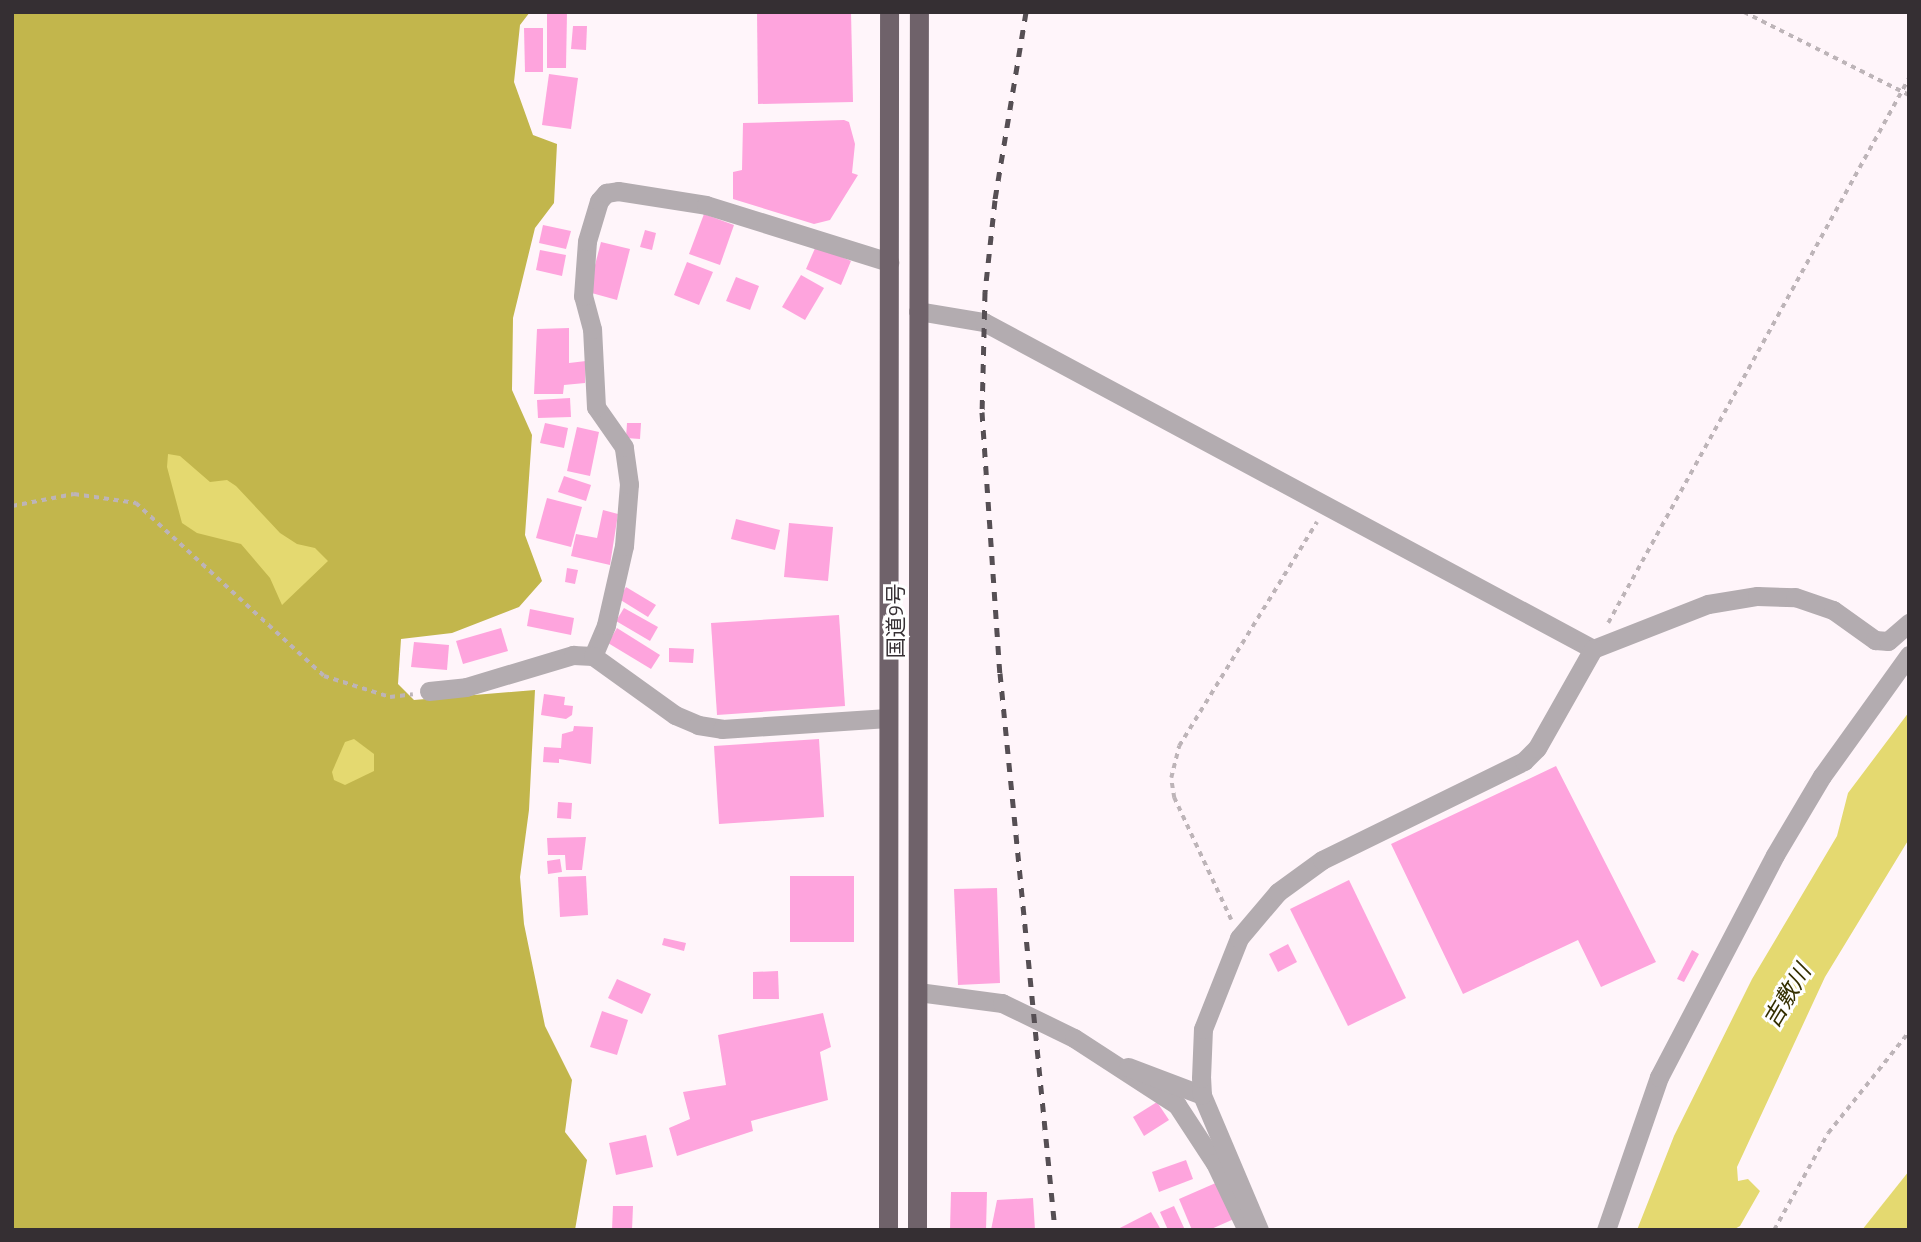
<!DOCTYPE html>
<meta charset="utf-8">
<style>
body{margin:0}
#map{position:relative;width:1921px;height:1242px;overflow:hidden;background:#fff5fa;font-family:Ubuntu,"Noto Sans JP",sans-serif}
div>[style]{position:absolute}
.forest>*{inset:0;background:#c2b64c}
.water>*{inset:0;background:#e4d970}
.building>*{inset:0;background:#fea4dd}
.path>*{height:3.5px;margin-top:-1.75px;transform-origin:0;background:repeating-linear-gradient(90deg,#bdb4b8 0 5px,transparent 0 10px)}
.minor>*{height:19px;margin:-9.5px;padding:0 9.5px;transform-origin:9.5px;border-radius:9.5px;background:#b3acb0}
.trunk>*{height:19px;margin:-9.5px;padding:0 9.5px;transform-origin:9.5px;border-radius:9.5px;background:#6f626a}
.rail>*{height:5px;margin-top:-2.5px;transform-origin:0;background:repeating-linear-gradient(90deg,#564f54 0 9px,transparent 0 18px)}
span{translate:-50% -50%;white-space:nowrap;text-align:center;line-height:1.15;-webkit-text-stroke:6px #fff;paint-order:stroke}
.street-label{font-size:21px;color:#352f33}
.water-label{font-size:23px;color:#342f01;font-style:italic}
.frame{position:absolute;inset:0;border:14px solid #352f33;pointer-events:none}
</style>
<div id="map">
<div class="forest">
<i style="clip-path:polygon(12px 12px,530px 12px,520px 25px,514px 82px,533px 135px,557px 144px,554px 203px,535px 228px,513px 318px,512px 390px,532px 435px,525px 535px,542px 581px,519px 607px,452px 633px,401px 639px,398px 684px,414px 700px,535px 690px,529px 810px,520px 877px,524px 924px,545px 1026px,572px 1080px,565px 1132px,587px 1160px,575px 1230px,12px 1230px)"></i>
</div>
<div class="water">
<i style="clip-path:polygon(168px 454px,180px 456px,210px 482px,227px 480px,236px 486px,280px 533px,297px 544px,315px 548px,328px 561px,282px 605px,270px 578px,241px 544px,197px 533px,182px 523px,167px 467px)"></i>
<i style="clip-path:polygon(1909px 712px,1909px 839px,1825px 977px,1737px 1167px,1738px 1181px,1748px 1179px,1760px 1191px,1740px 1226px,1733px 1230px,1637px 1230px,1674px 1136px,1752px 979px,1837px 836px,1848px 793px)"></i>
<i style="clip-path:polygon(354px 739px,374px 754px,374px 771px,345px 785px,334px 780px,332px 772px,345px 742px)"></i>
<i style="clip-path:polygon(1909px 1171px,1909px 1230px,1862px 1230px)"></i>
</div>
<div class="building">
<i style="clip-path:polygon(547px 12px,567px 12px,566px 68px,547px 68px)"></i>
<i style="clip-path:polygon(757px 12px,851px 12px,853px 102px,758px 104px)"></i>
<i style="clip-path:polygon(573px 26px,587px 26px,586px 50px,571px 49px)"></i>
<i style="clip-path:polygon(524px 28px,543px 28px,543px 72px,525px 72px)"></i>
<i style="clip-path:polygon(549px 74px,578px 78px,571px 129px,542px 125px)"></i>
<i style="clip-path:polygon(844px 120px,849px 122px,855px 144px,852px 173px,858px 175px,830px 220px,814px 224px,733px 199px,733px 172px,742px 170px,743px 123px)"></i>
<i style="clip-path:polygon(704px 214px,734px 225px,720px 265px,689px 254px)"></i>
<i style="clip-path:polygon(543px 225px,571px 231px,566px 249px,539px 243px)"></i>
<i style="clip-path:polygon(645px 230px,656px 233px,652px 250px,640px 247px)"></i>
<i style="clip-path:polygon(601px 242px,630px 249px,617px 300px,588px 292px)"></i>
<i style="clip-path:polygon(816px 246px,851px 261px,841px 285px,806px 269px)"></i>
<i style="clip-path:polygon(540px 250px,566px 255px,562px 276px,536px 270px)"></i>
<i style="clip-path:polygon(687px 262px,713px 272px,699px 305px,674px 295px)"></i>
<i style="clip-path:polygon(801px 275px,824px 288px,805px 320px,782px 307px)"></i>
<i style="clip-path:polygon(736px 277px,759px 286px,750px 310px,726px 301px)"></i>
<i style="clip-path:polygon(569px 328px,569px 363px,586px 361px,585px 383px,564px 385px,563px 394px,534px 394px,537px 329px)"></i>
<i style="clip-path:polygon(570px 398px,571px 417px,538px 418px,537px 400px)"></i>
<i style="clip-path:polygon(545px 423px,568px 428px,564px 448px,540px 443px)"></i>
<i style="clip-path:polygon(627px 423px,641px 423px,640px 439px,626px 438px)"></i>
<i style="clip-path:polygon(577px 427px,599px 432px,590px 476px,567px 471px)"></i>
<i style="clip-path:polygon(564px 476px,591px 485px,586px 501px,558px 492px)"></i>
<i style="clip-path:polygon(547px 498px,582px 507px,571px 547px,536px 538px)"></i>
<i style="clip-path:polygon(603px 510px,618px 514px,610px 565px,571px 556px,576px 534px,597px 538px)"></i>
<i style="clip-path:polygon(736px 519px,780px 530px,775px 550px,731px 539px)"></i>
<i style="clip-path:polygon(789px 523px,833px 527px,828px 581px,784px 577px)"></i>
<i style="clip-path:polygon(567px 568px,578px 570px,575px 584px,565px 582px)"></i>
<i style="clip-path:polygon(626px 587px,656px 605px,648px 617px,619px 599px)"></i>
<i style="clip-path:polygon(624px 608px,658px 627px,650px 641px,616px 621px)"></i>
<i style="clip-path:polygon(530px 609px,574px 618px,571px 635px,527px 626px)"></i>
<i style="clip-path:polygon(839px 615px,845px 706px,717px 715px,711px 623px)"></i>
<i style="clip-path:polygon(501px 628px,508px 651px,463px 664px,456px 641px)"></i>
<i style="clip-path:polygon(617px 628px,660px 655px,651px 669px,608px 643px)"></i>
<i style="clip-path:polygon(414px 642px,449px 645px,447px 670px,411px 667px)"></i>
<i style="clip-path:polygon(669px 648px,694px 649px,693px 663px,669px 662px)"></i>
<i style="clip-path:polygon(544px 694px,565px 697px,564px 705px,573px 706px,572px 715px,566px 719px,541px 715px)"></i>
<i style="clip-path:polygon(574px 726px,593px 727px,591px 764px,559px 759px,559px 763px,543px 762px,544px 747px,561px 748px,562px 734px,573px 731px)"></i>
<i style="clip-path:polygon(819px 739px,824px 817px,719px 824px,714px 746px)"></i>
<i style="clip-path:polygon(1556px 766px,1656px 962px,1601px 987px,1578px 940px,1463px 994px,1391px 844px)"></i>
<i style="clip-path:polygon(558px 802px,572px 803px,571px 819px,557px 818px)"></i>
<i style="clip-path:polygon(586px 837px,582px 870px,566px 870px,565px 855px,548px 855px,547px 838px)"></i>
<i style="clip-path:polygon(560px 859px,562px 872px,548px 874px,547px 861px)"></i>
<i style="clip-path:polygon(586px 876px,588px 915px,560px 917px,558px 877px)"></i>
<i style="clip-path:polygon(790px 876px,854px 876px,854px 942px,790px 942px)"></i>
<i style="clip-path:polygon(1349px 880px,1406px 998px,1348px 1026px,1290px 909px)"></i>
<i style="clip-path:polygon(997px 888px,1000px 983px,958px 985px,954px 889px)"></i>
<i style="clip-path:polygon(664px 938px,686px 943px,684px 951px,662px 945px)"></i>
<i style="clip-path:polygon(1288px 944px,1297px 962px,1278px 972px,1269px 954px)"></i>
<i style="clip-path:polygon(1692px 950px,1699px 954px,1684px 982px,1677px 979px)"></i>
<i style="clip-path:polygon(778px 971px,779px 999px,753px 999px,753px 972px)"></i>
<i style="clip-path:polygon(617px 979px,651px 994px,642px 1014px,608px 998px)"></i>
<i style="clip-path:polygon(602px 1011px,628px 1020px,617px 1055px,590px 1047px)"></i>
<i style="clip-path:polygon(823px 1013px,831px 1047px,820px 1052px,828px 1100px,751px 1121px,753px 1131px,677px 1156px,669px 1128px,690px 1119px,683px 1092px,726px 1085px,718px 1035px)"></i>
<i style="clip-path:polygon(1157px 1102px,1169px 1120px,1144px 1136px,1133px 1117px)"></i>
<i style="clip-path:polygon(646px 1135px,653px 1167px,616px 1175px,609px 1143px)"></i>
<i style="clip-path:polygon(1186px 1160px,1193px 1179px,1159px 1192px,1152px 1172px)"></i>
<i style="clip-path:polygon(1218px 1182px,1234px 1219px,1209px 1230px,1192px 1230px,1179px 1199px)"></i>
<i style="clip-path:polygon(951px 1192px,987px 1192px,986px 1230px,950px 1230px)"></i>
<i style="clip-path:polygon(1033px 1198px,1035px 1230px,991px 1230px,997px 1200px)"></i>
<i style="clip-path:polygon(613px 1206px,633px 1206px,632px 1230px,612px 1230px)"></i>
<i style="clip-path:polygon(1174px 1206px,1185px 1230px,1168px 1230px,1160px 1212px)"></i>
<i style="clip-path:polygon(1151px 1212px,1161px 1230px,1116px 1230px)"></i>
</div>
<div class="path">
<i style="left:1744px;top:12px;width:185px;rotate:26.7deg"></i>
<i style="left:12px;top:506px;width:63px;rotate:-11deg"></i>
<i style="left:74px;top:494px;width:63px;rotate:8.3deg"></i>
<i style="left:136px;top:503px;width:255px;rotate:42.6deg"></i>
<i style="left:324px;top:676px;width:69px;rotate:17.7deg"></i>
<i style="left:390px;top:697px;width:23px;rotate:-7deg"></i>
<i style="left:1608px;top:623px;width:623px;rotate:-61.09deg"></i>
<i style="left:1231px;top:920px;width:135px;rotate:-115deg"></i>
<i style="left:1174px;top:798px;width:20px;rotate:-99deg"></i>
<i style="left:1171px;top:778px;width:33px;rotate:-76deg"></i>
<i style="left:1179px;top:746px;width:263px;rotate:-58.4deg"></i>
<i style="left:1774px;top:1230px;width:111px;rotate:-60.9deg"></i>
<i style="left:1828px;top:1133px;width:129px;rotate:-51.3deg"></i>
</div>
<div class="minor">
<i style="left:918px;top:311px;width:67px;rotate:9.5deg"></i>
<i style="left:984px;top:322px;width:691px;rotate:28.23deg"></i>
<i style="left:1593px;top:649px;width:123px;rotate:-21.4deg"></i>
<i style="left:1708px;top:604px;width:50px;rotate:-9.3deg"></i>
<i style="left:1757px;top:596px;width:38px;rotate:2deg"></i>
<i style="left:1795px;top:597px;width:40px;rotate:18.9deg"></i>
<i style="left:1833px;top:610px;width:52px;rotate:35.5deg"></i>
<i style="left:1875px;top:640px;width:13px;rotate:4deg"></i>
<i style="left:1888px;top:641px;width:28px;rotate:-41deg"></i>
<i style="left:593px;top:656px;width:34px;rotate:-67deg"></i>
<i style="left:606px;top:625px;width:81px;rotate:-77.2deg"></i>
<i style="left:624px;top:546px;width:62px;rotate:-85.4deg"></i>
<i style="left:629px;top:484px;width:37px;rotate:-98deg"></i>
<i style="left:624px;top:447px;width:49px;rotate:-125deg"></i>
<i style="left:596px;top:407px;width:78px;rotate:-92.9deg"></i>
<i style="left:592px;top:329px;width:34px;rotate:-105deg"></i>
<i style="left:583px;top:296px;width:55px;rotate:-85.8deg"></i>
<i style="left:587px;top:241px;width:42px;rotate:-73.3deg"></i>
<i style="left:599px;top:201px;width:11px;rotate:-49deg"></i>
<i style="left:606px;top:193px;width:12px;rotate:-9deg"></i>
<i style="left:618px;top:191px;width:89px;rotate:9deg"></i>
<i style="left:706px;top:205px;width:192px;rotate:17.3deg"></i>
<i style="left:429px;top:691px;width:37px;rotate:-6deg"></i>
<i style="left:466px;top:687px;width:112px;rotate:-16.7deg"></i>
<i style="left:573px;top:655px;width:20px;rotate:3deg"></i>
<i style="left:593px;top:656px;width:101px;rotate:35.7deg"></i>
<i style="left:675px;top:715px;width:25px;rotate:23deg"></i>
<i style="left:698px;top:725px;width:24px;rotate:9deg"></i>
<i style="left:722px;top:729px;width:166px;rotate:-3.8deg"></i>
<i style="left:918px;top:992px;width:85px;rotate:7.5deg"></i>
<i style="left:1002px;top:1003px;width:80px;rotate:25.9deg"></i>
<i style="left:1074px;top:1038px;width:123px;rotate:33deg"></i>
<i style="left:1177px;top:1105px;width:69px;rotate:56.8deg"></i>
<i style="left:1215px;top:1163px;width:74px;rotate:64.5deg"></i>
<i style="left:1128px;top:1067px;width:79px;rotate:20.7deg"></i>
<i style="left:1259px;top:1230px;width:147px;rotate:-112.9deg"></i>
<i style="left:1202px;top:1095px;width:17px;rotate:-93deg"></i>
<i style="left:1201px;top:1078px;width:49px;rotate:-87.7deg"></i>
<i style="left:1203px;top:1029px;width:98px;rotate:-68.4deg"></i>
<i style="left:1239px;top:938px;width:60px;rotate:-49.7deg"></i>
<i style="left:1278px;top:892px;width:54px;rotate:-36deg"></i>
<i style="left:1322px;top:860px;width:225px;rotate:-26.1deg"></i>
<i style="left:1524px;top:761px;width:18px;rotate:-45deg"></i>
<i style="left:1537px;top:748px;width:114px;rotate:-60.5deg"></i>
<i style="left:1606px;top:1230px;width:162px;rotate:-70.9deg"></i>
<i style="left:1659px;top:1077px;width:250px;rotate:-62.4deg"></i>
<i style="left:1775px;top:855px;width:92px;rotate:-59.3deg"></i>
<i style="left:1822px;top:776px;width:149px;rotate:-54.3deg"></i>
</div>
<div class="trunk">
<i style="left:888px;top:1230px;width:1218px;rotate:-89.95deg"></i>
<i style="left:917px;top:1230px;width:1218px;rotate:-89.91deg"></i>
</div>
<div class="rail">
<i style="left:1026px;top:12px;width:191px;rotate:99.4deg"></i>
<i style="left:995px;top:200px;width:93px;rotate:96.2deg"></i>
<i style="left:985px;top:292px;width:120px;rotate:91.4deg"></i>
<i style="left:982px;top:412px;width:262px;rotate:86.1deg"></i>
<i style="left:1000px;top:673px;width:560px;rotate:84.36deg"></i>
</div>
<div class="street-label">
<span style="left:895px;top:621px;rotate:-90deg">国道9号</span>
</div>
<div class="water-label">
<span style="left:1787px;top:996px;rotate:-59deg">吉敷川</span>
</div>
<div class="frame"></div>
</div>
